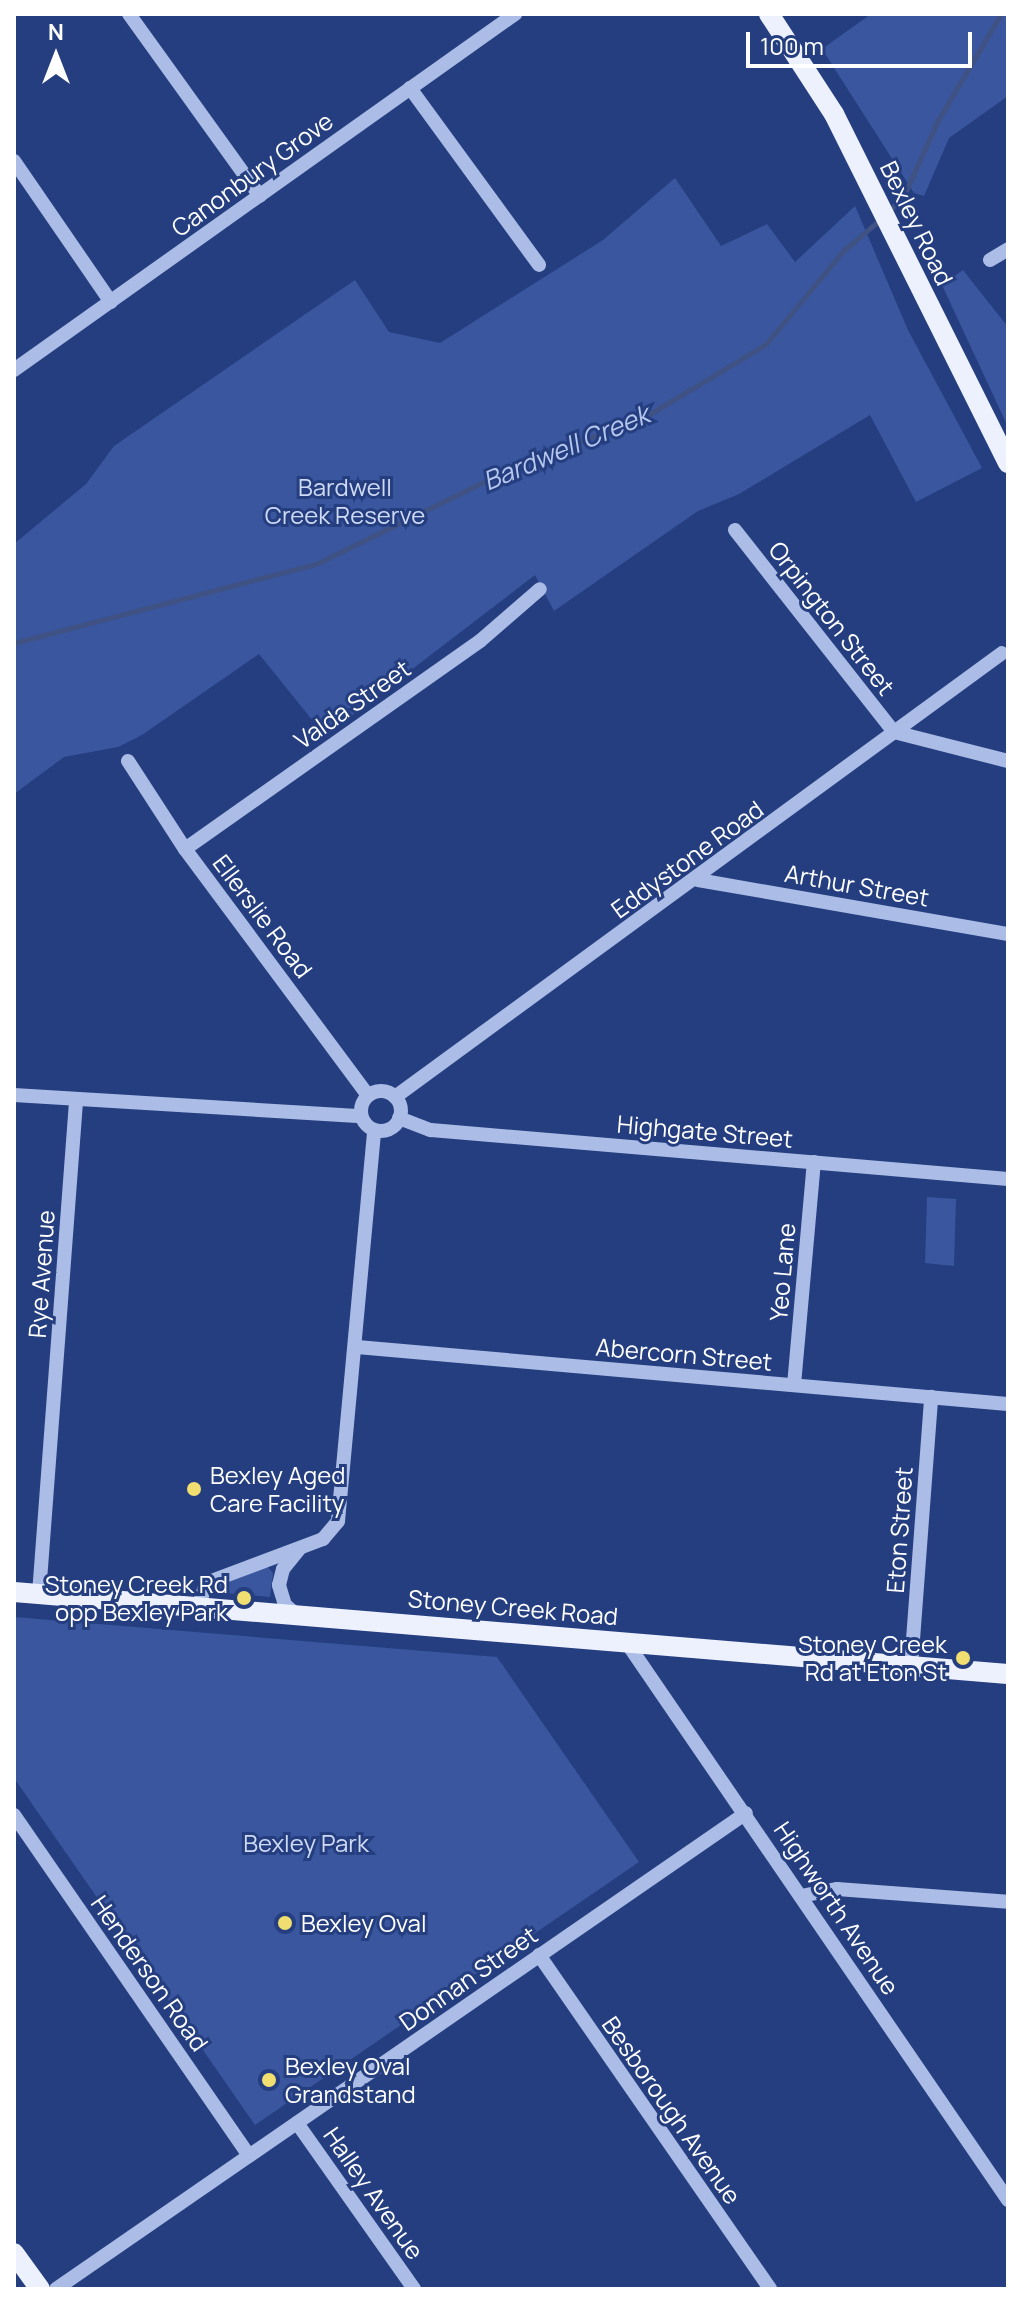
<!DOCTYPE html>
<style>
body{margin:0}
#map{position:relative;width:1022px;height:2303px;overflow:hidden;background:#253e80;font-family:Manrope,sans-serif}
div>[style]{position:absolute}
.green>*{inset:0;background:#39569e}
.stream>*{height:5px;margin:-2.5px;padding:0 2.5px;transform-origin:2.5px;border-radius:2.5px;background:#3f5283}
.minor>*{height:14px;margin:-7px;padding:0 7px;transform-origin:7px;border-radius:7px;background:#abbde6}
.minor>.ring{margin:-7px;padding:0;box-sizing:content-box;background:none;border:14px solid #abbde6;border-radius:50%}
.major>*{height:20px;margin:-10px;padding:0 10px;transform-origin:10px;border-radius:10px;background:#edf1fd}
.dots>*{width:22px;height:22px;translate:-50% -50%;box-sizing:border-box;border:4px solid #253e80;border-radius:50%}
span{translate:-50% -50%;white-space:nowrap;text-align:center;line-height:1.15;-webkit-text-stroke:6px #253e80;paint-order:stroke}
.street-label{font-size:24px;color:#fff}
.park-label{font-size:24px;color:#cfdaf5}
.poi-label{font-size:24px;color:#fff}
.left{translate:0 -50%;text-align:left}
.right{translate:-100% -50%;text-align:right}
.water-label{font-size:26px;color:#b7c8ee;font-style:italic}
.frame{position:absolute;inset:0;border:16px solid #fff;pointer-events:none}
.north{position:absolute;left:16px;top:16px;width:80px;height:80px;-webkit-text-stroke:6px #253e80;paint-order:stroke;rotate:0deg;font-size:22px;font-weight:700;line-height:32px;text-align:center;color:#fff}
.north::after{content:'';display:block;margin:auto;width:28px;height:36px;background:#fff;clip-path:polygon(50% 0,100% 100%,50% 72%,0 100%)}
.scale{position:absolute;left:746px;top:32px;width:226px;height:36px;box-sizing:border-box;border:4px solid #fff;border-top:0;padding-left:10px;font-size:24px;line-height:28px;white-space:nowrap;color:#fff;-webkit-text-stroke:6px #253e80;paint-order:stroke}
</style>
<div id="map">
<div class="green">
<i style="clip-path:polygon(871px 14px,1008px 14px,1008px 96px,949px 138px,924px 196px,914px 193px,822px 49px)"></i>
<i style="clip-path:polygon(675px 178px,721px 246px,767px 224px,795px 262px,855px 206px,908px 330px,982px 468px,916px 502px,870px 415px,739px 494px,698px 511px,554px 611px,535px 575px,325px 736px,259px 654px,142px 735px,118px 747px,64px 757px,14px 794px,14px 544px,86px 484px,114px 446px,355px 280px,389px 332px,440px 343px,603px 240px)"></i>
<i style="clip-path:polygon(963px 270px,1008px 327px,1008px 427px,942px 285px)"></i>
<i style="clip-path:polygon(927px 1197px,956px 1199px,954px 1266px,925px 1263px)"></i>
<i style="clip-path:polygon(266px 1565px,273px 1573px,270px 1597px,213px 1592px,215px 1586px)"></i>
<i style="clip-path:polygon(14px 1617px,497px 1657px,639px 1862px,255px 2125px,14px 1778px)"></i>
</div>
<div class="stream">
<i style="left:889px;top:211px;width:22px;rotate:-47deg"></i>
<i style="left:904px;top:195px;width:82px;rotate:-65.6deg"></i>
<i style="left:938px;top:120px;width:123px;rotate:-59.3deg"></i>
<i style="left:14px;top:643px;width:314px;rotate:-14.7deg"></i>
<i style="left:318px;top:563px;width:255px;rotate:-26.1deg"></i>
<i style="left:547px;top:451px;width:90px;rotate:-17.4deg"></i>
<i style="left:633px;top:424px;width:155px;rotate:-31deg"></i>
<i style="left:766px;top:344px;width:121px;rotate:-50.4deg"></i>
<i style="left:843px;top:251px;width:51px;rotate:-40.2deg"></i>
</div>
<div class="minor">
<i style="left:129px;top:14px;width:224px;rotate:54.3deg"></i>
<i style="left:410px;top:88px;width:219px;rotate:53.9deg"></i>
<i style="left:14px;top:161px;width:171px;rotate:55.5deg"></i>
<i style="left:990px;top:260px;width:21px;rotate:-31deg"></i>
<i style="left:14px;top:370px;width:615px;rotate:-35.4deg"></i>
<i style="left:735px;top:530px;width:257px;rotate:51.8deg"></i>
<i style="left:894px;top:732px;width:118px;rotate:14.3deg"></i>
<i style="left:128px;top:761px;width:105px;rotate:57.1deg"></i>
<i style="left:185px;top:849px;width:307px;rotate:53.4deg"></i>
<i style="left:185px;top:849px;width:361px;rotate:-35.2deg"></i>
<i style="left:480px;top:641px;width:79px;rotate:-40.9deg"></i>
<i style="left:698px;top:880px;width:315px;rotate:9.9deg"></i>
<i class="ring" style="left:361px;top:1091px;width:26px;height:26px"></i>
<i style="left:14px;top:1095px;width:348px;rotate:3.5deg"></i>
<i style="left:395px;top:1097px;width:752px;rotate:-36.18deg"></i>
<i style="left:399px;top:1118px;width:34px;rotate:21deg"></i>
<i style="left:431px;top:1130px;width:579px;rotate:4.85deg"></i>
<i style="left:357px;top:1347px;width:653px;rotate:5deg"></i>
<i style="left:794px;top:1385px;width:224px;rotate:-84.9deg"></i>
<i style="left:39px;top:1594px;width:495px;rotate:-85.7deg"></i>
<i style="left:198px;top:1608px;width:26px;rotate:-72deg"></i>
<i style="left:206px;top:1583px;width:125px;rotate:-20.6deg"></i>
<i style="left:323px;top:1539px;width:23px;rotate:-50deg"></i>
<i style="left:338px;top:1521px;width:392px;rotate:-84.7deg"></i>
<i style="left:297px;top:1615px;width:16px;rotate:-140deg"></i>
<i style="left:285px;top:1605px;width:21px;rotate:-107deg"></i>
<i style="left:279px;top:1585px;width:16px;rotate:-76deg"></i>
<i style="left:283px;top:1569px;width:26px;rotate:-51deg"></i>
<i style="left:627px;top:1643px;width:675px;rotate:55.63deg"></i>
<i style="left:911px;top:1666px;width:270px;rotate:-85.7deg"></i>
<i style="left:14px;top:1815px;width:414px;rotate:55.4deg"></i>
<i style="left:801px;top:1896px;width:37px;rotate:-11deg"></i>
<i style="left:837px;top:1889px;width:171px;rotate:4.3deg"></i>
<i style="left:539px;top:1955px;width:406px;rotate:55.3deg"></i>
<i style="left:297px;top:2123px;width:203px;rotate:54.8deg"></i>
<i style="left:56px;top:2289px;width:838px;rotate:-34.6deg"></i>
</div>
<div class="major">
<i style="left:769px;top:14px;width:119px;rotate:57deg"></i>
<i style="left:834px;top:114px;width:390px;rotate:63.5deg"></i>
<i style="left:14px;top:1592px;width:997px;rotate:4.72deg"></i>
<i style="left:14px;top:2253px;width:44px;rotate:54.2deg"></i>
</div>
<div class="dots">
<i style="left:194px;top:1489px;background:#f0df70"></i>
<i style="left:244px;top:1598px;background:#f0df70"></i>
<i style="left:963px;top:1658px;background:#f0df70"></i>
<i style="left:285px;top:1923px;background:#f0df70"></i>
<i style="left:269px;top:2080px;background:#f0df70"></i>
</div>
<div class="street-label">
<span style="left:252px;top:174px;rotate:-36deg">Canonbury Grove</span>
<span style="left:917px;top:223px;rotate:64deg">Bexley Road</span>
<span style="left:832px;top:618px;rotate:52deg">Orpington Street</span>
<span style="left:352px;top:704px;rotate:-35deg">Valda Street</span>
<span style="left:687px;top:859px;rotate:-36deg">Eddystone Road</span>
<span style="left:857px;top:885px;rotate:10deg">Arthur Street</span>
<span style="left:263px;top:916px;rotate:53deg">Ellerslie Road</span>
<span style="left:705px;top:1131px;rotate:5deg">Highgate Street</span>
<span style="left:782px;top:1272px;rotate:-85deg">Yeo Lane</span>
<span style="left:41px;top:1274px;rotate:-86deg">Rye Avenue</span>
<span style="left:684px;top:1354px;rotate:5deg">Abercorn Street</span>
<span style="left:899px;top:1530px;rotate:-86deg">Eton Street</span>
<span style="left:513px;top:1607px;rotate:5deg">Stoney Creek Road</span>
<span style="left:837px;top:1908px;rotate:56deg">Highworth Avenue</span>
<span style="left:150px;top:1973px;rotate:55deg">Henderson Road</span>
<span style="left:468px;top:1978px;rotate:-35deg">Donnan Street</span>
<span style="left:672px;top:2110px;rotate:55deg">Besborough Avenue</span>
<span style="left:374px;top:2193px;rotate:55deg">Halley Avenue</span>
</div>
<div class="park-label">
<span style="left:345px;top:501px">Bardwell<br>Creek Reserve</span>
<span style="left:306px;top:1843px">Bexley Park</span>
</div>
<div class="poi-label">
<span class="left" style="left:210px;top:1489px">Bexley Aged<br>Care Facility</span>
<span class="right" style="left:228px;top:1598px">Stoney Creek Rd<br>opp Bexley Park</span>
<span class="right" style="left:947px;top:1658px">Stoney Creek<br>Rd at Eton St</span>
<span class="left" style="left:301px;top:1923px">Bexley Oval</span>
<span class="left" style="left:285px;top:2080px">Bexley Oval<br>Grandstand</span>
</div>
<div class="water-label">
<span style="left:566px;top:448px;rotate:-23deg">Bardwell Creek</span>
</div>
<div class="frame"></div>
<div class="north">N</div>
<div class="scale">100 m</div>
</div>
